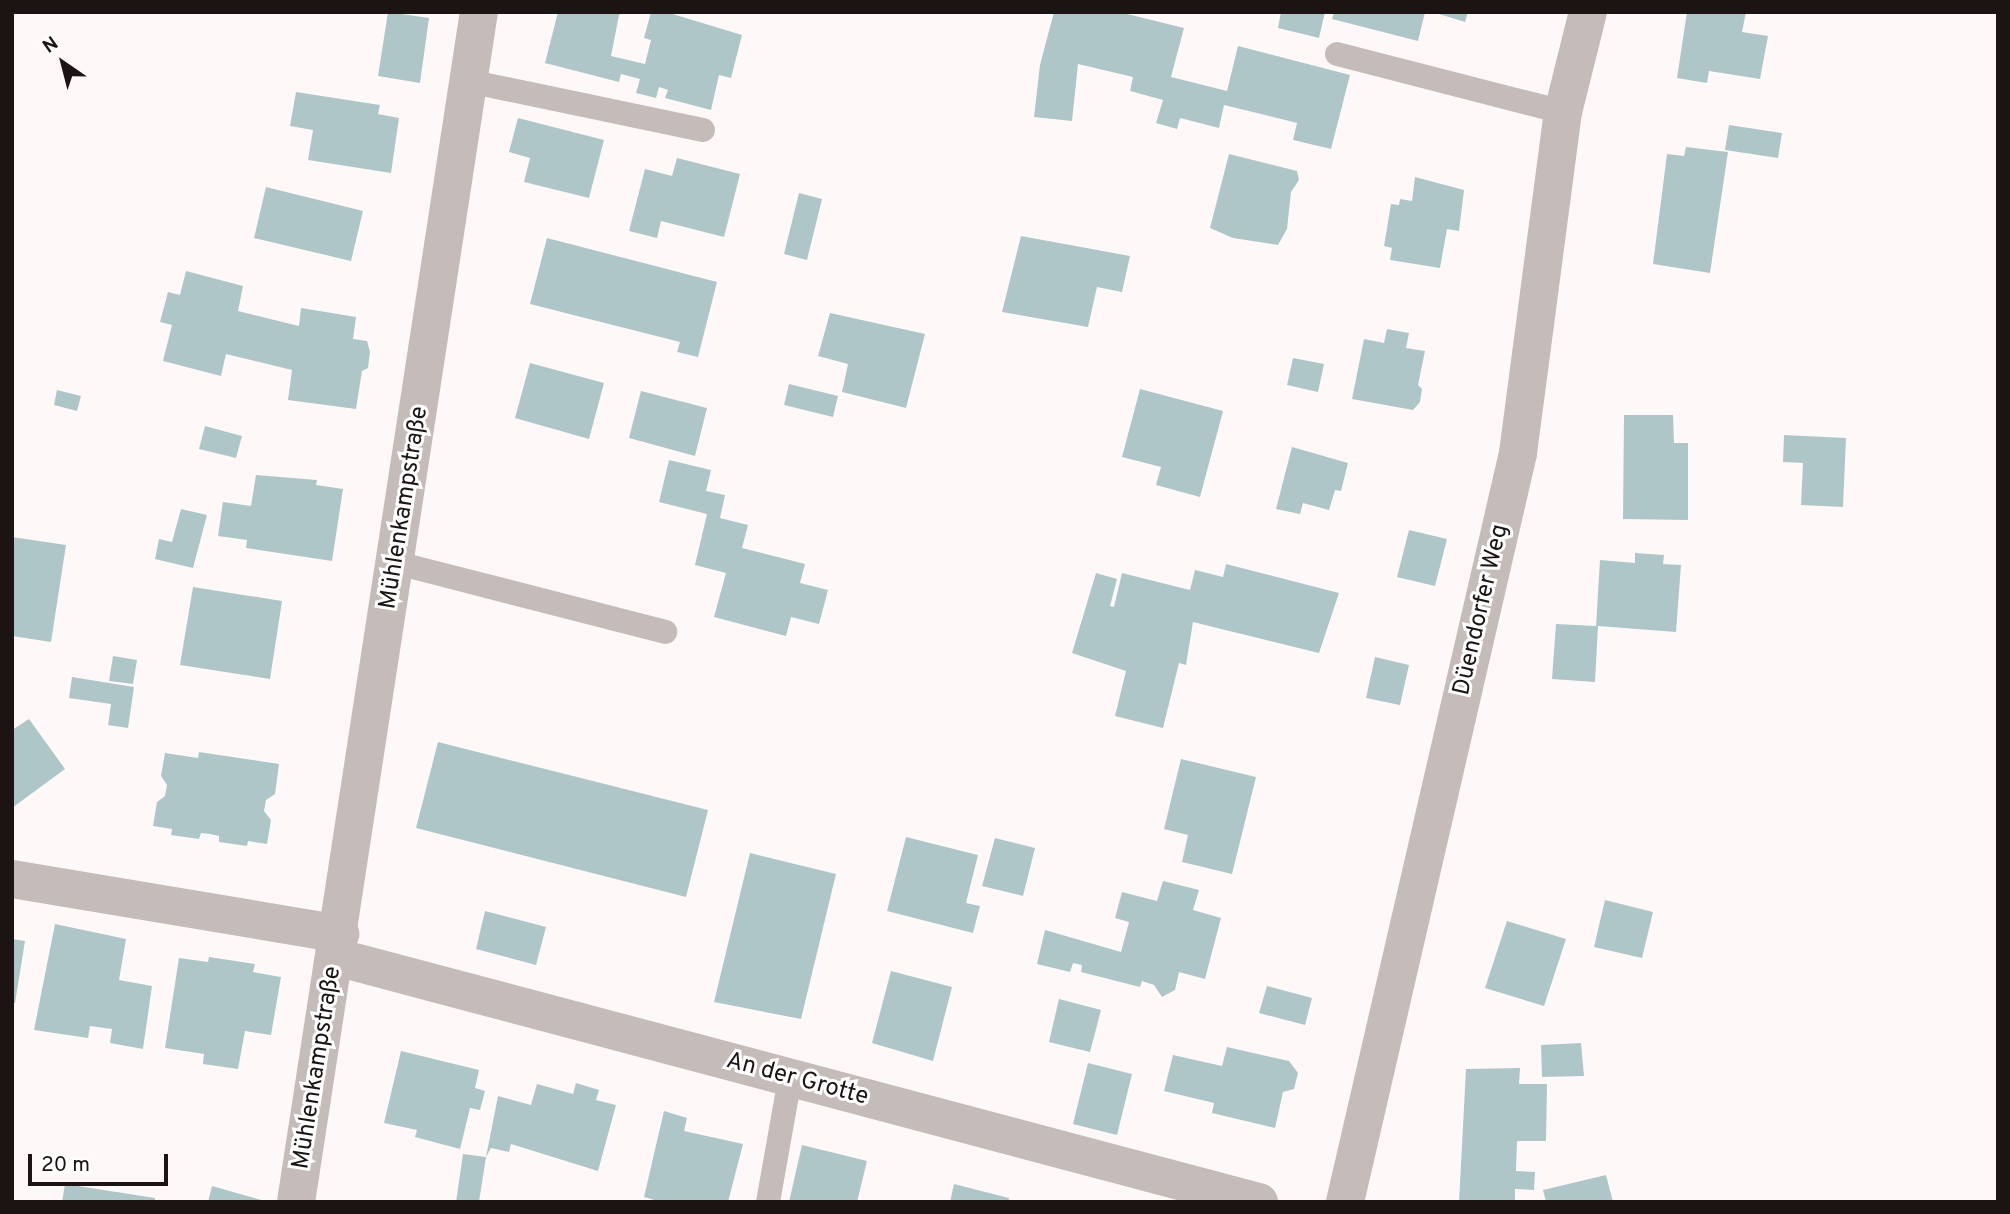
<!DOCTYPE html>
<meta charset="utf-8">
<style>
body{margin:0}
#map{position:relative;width:2010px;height:1214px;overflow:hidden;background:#fef9f8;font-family:Overpass,sans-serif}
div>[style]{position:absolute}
.building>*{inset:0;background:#afc6c8}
.lane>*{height:24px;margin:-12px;padding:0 12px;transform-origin:12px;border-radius:12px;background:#c5bbb9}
.street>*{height:38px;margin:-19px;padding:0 19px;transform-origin:19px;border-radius:19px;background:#c5bbb9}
span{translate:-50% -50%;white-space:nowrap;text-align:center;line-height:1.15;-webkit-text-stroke:6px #fff;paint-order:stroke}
.street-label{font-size:24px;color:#1b1413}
.frame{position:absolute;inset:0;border:14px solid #1b1413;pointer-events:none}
.north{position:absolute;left:28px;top:28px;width:70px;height:70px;-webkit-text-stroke:5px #fff;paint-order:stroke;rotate:325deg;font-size:19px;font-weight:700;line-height:28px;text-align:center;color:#1b1413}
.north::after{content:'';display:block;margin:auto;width:24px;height:32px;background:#1b1413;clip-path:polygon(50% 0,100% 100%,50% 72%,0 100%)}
.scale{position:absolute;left:28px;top:1154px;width:140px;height:32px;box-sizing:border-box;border:4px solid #1b1413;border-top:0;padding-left:9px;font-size:21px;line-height:24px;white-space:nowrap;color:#1b1413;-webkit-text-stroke:5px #fff;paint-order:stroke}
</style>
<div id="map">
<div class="building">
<i style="clip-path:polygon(388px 12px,429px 18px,420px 83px,378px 76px)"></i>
<i style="clip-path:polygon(558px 12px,624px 12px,619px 15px,611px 56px,645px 64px,651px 40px,644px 38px,651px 12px,666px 12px,742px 35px,731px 78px,719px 75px,711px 110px,665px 98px,668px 90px,659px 87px,656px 98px,636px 93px,640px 79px,621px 74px,619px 82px,545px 63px)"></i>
<i style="clip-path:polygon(1054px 12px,1119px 12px,1184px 28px,1171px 77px,1227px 91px,1238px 46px,1350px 75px,1331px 149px,1293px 140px,1297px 123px,1224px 105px,1219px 128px,1180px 118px,1177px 129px,1156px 123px,1163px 100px,1130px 91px,1133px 77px,1078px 64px,1072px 121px,1034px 117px,1040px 65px)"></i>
<i style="clip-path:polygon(1281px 12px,1325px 12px,1319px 38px,1278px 28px)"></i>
<i style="clip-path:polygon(1334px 12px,1425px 12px,1418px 41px,1332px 19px)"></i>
<i style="clip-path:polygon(1432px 12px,1468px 12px,1465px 22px)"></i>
<i style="clip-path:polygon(1687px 12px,1746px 12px,1742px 32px,1768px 36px,1760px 79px,1709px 71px,1707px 83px,1677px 78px)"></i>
<i style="clip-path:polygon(296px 92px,380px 105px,378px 114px,399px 118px,391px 173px,308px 160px,313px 130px,290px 126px)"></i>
<i style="clip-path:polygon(518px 118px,604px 140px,589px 198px,524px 182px,530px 158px,509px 152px)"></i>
<i style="clip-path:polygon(1729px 125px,1782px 133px,1778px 158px,1725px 150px)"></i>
<i style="clip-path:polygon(1686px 147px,1728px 152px,1710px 273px,1653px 264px,1667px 154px,1684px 156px)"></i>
<i style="clip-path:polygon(1229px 154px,1297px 171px,1299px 180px,1291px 192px,1287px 229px,1278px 245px,1233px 238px,1210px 228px)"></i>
<i style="clip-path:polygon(677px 158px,740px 174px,724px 237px,661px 221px,657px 238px,629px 231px,645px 169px,672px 176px)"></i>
<i style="clip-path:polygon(1415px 177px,1464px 190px,1459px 231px,1447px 229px,1440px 268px,1390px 260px,1392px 248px,1384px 246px,1391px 204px,1399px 205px,1400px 199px,1412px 201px)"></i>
<i style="clip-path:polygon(266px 187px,363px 211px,351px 261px,254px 238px)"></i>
<i style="clip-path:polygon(799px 193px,822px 199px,807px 260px,784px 254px)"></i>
<i style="clip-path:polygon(1021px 236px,1130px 256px,1122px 292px,1097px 287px,1088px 327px,1002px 312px)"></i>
<i style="clip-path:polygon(547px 238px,717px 282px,698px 357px,677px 352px,680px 342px,530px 304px)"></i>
<i style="clip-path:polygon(186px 271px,243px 286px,238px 311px,299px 326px,301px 308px,356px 317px,353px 339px,367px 341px,370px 352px,368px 368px,362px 371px,356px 409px,288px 400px,292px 370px,226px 354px,221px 376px,163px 361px,172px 325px,160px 322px,168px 292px,180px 295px)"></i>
<i style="clip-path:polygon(830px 313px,925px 334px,906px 408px,842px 392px,848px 364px,818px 356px)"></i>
<i style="clip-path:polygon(1387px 329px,1409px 333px,1406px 348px,1425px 351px,1418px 385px,1422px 389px,1420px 402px,1413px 410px,1352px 399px,1364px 339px,1384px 343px)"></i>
<i style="clip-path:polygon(1293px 358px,1324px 364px,1318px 392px,1287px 385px)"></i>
<i style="clip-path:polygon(530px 363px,604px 383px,589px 439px,515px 418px)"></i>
<i style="clip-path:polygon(789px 384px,838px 396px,833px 417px,784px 405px)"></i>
<i style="clip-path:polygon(1140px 389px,1223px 411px,1200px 497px,1156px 485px,1161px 467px,1122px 457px)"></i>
<i style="clip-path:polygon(57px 390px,81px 396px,77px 411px,54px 405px)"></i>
<i style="clip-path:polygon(641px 391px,707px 408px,695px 456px,629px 438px)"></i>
<i style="clip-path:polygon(1624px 415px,1673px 415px,1674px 443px,1688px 443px,1688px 520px,1623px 519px)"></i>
<i style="clip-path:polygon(205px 426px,242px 436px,236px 458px,199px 449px)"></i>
<i style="clip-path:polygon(1784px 435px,1846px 438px,1843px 507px,1801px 505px,1803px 463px,1783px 462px)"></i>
<i style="clip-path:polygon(1292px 447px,1348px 463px,1341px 491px,1335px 490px,1329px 510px,1303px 503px,1300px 514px,1276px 509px)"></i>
<i style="clip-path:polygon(669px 460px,711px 470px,706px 491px,725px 495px,720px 518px,748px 525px,742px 548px,805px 564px,800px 583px,828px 590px,819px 624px,791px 617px,786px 636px,714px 617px,726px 573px,695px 565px,707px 514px,659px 502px)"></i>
<i style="clip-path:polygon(256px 475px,317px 480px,316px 485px,343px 489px,332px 561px,246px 548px,247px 540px,218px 536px,223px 502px,251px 506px)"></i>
<i style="clip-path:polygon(181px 509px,207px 515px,193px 568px,155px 559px,159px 539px,172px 542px)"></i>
<i style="clip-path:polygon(1409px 530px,1447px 539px,1435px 586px,1397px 577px)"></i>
<i style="clip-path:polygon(12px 537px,66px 545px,51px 642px,12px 636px)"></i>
<i style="clip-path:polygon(1635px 553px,1664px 555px,1663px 564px,1681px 565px,1676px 632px,1598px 626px,1595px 682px,1552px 679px,1556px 624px,1596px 626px,1600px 560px,1635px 563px)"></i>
<i style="clip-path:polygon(1226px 564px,1339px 593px,1319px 653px,1193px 622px,1186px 665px,1179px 663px,1163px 728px,1115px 716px,1126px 671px,1072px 653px,1096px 573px,1117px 579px,1110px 606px,1114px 607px,1122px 573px,1190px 590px,1195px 570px,1223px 577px)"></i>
<i style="clip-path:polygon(193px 587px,282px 601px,270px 679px,180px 665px)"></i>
<i style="clip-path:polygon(113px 656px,137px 660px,133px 684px,109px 681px)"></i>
<i style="clip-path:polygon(1375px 657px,1409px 665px,1400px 705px,1366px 698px)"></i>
<i style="clip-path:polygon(72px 677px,134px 687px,128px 728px,108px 725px,111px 704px,69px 698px)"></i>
<i style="clip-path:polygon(29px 719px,65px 769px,12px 808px,12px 730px)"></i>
<i style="clip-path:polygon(438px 742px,708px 810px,686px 897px,416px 828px)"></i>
<i style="clip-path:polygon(199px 752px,279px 764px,275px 794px,266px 800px,264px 811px,271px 820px,267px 844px,248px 841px,247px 846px,219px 842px,219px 836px,210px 834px,201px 833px,199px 839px,171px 835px,172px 829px,153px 826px,157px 802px,165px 796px,167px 785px,161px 776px,165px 753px,198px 758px)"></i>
<i style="clip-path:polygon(1181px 759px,1256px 777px,1232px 874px,1182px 862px,1188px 835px,1164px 829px)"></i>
<i style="clip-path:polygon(906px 837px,978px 855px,966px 903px,980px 906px,973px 933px,887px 911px)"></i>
<i style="clip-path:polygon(995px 838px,1035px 848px,1023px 896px,982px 886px)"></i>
<i style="clip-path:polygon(750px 853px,836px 874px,801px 1019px,714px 1002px)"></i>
<i style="clip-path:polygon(1163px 881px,1199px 890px,1193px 910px,1221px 918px,1205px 979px,1179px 972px,1175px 990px,1162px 997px,1154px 985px,1142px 981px,1140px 987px,1081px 972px,1082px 965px,1073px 963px,1070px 972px,1037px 964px,1045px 930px,1121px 952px,1129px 922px,1115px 918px,1122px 892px,1157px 901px)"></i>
<i style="clip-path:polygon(1605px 900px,1653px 912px,1642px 958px,1594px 947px)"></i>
<i style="clip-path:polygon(485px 911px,546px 927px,536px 965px,476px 949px)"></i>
<i style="clip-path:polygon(1507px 921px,1566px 939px,1544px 1006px,1485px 988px)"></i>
<i style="clip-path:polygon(55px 924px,126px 939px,119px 980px,152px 986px,143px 1049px,110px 1043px,112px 1029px,90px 1026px,88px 1038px,34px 1030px)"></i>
<i style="clip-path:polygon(12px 939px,25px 941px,15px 1003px,12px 1003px)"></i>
<i style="clip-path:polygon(209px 957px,255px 964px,253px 972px,281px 977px,271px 1035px,245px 1031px,238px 1069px,203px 1064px,204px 1054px,165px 1048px,179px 958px,208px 962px)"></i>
<i style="clip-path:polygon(891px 971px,952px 987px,933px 1061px,872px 1043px)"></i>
<i style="clip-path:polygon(1267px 986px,1312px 998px,1305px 1025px,1259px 1013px)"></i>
<i style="clip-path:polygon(1059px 999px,1101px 1010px,1090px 1052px,1049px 1042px)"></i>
<i style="clip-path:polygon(1581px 1043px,1584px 1076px,1542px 1077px,1541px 1045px)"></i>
<i style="clip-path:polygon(1227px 1047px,1289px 1061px,1298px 1073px,1294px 1089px,1283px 1092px,1275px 1128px,1212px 1113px,1214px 1103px,1164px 1091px,1173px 1055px,1222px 1066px)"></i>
<i style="clip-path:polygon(401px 1051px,479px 1070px,475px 1088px,485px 1091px,480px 1110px,470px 1108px,460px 1149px,415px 1137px,417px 1130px,384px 1123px)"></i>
<i style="clip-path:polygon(1088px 1063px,1132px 1074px,1117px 1135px,1073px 1124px)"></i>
<i style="clip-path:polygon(1520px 1068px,1519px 1084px,1547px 1084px,1546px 1141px,1517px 1141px,1516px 1171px,1535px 1172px,1534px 1190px,1515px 1189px,1515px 1202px,1459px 1202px,1466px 1069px)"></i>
<i style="clip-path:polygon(576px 1083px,599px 1090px,596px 1100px,616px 1105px,598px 1171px,511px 1144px,509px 1152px,491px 1148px,486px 1157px,498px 1096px,531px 1105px,537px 1084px,573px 1094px)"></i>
<i style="clip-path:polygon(664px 1111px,687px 1118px,684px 1131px,743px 1144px,728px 1202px,661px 1202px,644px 1197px)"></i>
<i style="clip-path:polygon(802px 1145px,867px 1161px,857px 1202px,789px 1202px)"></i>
<i style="clip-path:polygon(463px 1154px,486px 1157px,479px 1202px,456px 1202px)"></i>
<i style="clip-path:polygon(1606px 1175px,1613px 1202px,1546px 1202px,1543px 1190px)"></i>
<i style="clip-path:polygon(65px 1184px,155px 1198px,155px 1202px,62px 1202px)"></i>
<i style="clip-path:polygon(954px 1184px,1009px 1198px,1008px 1202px,950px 1202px)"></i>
<i style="clip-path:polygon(212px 1186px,265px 1201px,265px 1202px,208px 1202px)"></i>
</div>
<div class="lane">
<i style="left:1337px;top:54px;width:233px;rotate:14.4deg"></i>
<i style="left:468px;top:81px;width:240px;rotate:11.8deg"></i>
<i style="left:397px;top:563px;width:277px;rotate:14.4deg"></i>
<i style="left:768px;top:1202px;width:126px;rotate:-79.9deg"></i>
</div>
<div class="street">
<i style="left:12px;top:879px;width:333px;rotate:9.5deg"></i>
<i style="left:336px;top:957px;width:955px;rotate:14.87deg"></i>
<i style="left:296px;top:1202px;width:1204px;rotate:-81.26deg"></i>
<i style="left:1345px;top:1202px;width:769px;rotate:-76.99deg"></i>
<i style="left:1518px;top:453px;width:344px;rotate:-82.5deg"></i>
<i style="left:1563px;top:112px;width:103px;rotate:-76deg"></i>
</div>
<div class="street-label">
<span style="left:405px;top:508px;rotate:-81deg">Mühlenkampstraße</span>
<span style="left:1482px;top:610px;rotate:-77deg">Düendorfer Weg</span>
<span style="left:318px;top:1068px;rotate:-81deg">Mühlenkampstraße</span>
<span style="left:797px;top:1080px;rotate:15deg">An der Grotte</span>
</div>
<div class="frame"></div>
<div class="north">N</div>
<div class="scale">20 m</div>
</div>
